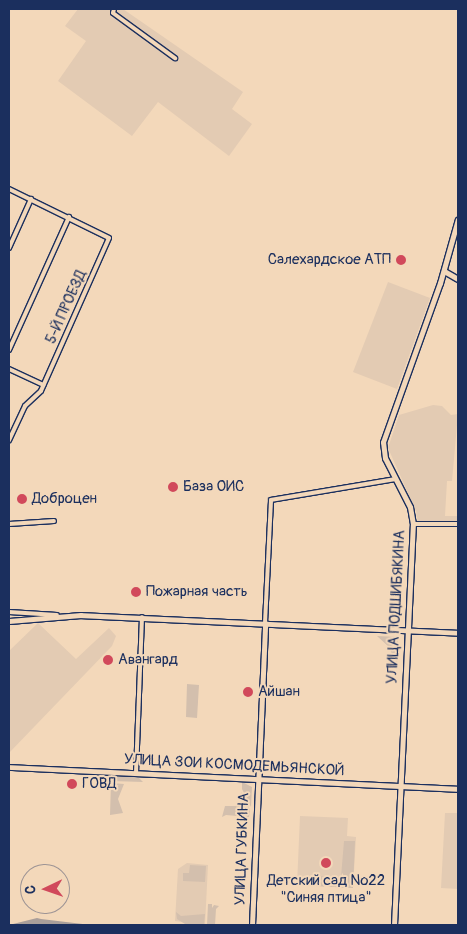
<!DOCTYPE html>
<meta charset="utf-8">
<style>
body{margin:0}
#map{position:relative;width:467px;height:934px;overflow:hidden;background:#f3d8ba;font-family:Pangolin,sans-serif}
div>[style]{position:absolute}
.built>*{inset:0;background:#e3cbb3}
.green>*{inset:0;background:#d3bfad}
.water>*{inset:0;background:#a99e9a}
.roads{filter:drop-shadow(1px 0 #1b2f5e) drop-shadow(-1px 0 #1b2f5e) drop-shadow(0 1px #1b2f5e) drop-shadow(0 -1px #1b2f5e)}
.street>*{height:4px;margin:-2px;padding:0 2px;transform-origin:2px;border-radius:2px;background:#f3d8ba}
.secondary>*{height:5px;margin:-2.5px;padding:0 2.5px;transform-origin:2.5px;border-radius:2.5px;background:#f3d8ba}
.dots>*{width:14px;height:14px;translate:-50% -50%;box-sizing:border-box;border:2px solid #f3d8ba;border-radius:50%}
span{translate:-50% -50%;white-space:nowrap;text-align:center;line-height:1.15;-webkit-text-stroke:4px #f3d8ba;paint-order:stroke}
.poi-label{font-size:15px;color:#1b2f5e}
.right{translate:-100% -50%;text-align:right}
.left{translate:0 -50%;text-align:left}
.street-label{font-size:15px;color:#1b2f5e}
.frame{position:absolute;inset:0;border:10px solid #1b2f5e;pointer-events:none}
.north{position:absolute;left:20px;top:864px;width:50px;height:50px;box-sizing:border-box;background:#f3d8ba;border:1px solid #9d9495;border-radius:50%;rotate:267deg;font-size:14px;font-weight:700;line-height:20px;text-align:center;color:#1b2f5e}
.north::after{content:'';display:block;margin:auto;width:18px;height:22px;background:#d1495b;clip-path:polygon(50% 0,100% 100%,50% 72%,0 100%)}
</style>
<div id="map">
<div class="built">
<i style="clip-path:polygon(78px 9px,123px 9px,243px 92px,232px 109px,252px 124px,229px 156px,158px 102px,132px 136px,58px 81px,86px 41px,65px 26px)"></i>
<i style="clip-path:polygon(388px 282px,430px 298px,397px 389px,353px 372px)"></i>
<i style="clip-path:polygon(433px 405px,442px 406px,451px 415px,458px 414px,452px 481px,447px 481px,445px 516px,458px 516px,458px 523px,418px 523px,416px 511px,388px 448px,399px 415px)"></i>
<i style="clip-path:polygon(38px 623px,76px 659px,109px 628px,116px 636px,112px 646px,9px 753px,9px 651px)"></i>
<i style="clip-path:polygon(445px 813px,458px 813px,458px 889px,441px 888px)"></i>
<i style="clip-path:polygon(300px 816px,348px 818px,347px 836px,356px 837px,353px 888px,297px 885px)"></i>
<i style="clip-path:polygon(187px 863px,208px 865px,205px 925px,175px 921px,178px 869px)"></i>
</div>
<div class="green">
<i style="clip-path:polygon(377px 636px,398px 637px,397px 665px,389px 647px)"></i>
<i style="clip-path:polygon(187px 684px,199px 685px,197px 718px,186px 717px)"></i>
<i style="clip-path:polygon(117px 776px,138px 777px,143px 782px,112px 781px)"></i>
<i style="clip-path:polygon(242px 782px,252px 787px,251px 807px,242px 789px)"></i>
<i style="clip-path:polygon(111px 783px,124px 784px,118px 799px,123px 813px,110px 815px)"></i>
<i style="clip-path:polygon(241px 792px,250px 810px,249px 817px,226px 815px,222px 817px,225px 806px,240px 806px)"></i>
<i style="clip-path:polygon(344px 841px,355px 841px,353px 888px,315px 886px,316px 876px,341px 877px)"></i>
<i style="clip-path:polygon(190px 865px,206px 866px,205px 882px,183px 881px,183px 873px,189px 873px)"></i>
<i style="clip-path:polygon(208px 904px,212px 904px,212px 908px,214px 905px,219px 906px,216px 909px,215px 925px,219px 925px,207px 925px)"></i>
<i style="clip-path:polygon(176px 912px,181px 916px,205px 914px,204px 925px,185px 924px,177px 919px)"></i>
</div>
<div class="water">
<i style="clip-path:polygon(37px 918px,41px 919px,91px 925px,9px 925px)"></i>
</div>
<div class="roads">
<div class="street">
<i style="left:114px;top:9px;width:4px;rotate:104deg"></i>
<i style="left:113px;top:13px;width:77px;rotate:36deg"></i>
<i style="left:9px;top:189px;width:111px;rotate:26.1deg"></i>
<i style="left:109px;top:238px;width:167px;rotate:114deg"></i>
<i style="left:41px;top:391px;width:22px;rotate:137deg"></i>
<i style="left:25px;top:406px;width:38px;rotate:115deg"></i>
<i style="left:9px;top:248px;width:54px;rotate:-65.8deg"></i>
<i style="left:9px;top:350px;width:146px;rotate:-65.7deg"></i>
<i style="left:9px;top:369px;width:38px;rotate:25deg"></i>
<i style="left:9px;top:524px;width:45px;rotate:-3.8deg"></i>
<i style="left:413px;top:524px;width:45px"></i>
<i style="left:9px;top:612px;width:48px;rotate:3.6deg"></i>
<i style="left:265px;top:623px;width:123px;rotate:-87.2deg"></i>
<i style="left:271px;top:500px;width:126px;rotate:-9.6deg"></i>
<i style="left:136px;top:773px;width:156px;rotate:-87.8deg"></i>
</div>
<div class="secondary">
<i style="left:444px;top:271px;width:16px;rotate:30deg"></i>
<i style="left:9px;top:621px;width:72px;rotate:-4.8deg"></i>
<i style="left:81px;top:615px;width:377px;rotate:2.7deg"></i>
<i style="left:9px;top:767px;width:450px;rotate:2.8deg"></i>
<i style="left:252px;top:925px;width:302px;rotate:-87.5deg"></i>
<i style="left:394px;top:925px;width:401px;rotate:-87.3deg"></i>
<i style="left:413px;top:524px;width:17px;rotate:-100deg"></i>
<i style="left:410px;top:507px;width:55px;rotate:-117deg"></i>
<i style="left:385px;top:458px;width:16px;rotate:-97deg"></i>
<i style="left:383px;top:442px;width:169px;rotate:-70.3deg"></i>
<i style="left:440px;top:283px;width:66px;rotate:-74.3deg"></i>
</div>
</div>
<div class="dots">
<i style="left:401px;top:260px;background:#d1495b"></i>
<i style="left:173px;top:487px;background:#d1495b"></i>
<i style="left:22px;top:499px;background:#d1495b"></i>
<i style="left:136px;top:592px;background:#d1495b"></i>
<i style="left:108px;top:660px;background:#d1495b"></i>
<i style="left:248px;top:692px;background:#d1495b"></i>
<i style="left:72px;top:784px;background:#d1495b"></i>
<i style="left:326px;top:863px;background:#d1495b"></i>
</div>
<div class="poi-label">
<span class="right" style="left:391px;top:260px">Салехардское АТП</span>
<span class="left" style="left:183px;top:487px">База ОИС</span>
<span class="left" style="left:32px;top:499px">Доброцен</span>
<span class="left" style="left:146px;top:592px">Пожарная часть</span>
<span class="left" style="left:118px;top:660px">Авангард</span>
<span class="left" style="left:258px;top:692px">Айшан</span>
<span class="left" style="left:82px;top:784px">ГОВД</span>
<span style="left:326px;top:889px">Детский сад №22<br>"Синяя птица"</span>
</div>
<div class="street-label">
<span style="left:66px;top:307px;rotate:-66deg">5-Й ПРОЕЗД</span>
<span style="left:396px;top:607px;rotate:-87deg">УЛИЦА ПОДШИБЯКИНА</span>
<span style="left:234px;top:765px;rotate:3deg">УЛИЦА ЗОИ КОСМОДЕМЬЯНСКОЙ</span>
<span style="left:242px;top:849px;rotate:-88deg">УЛИЦА ГУБКИНА</span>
</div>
<div class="frame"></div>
<div class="north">С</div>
</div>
